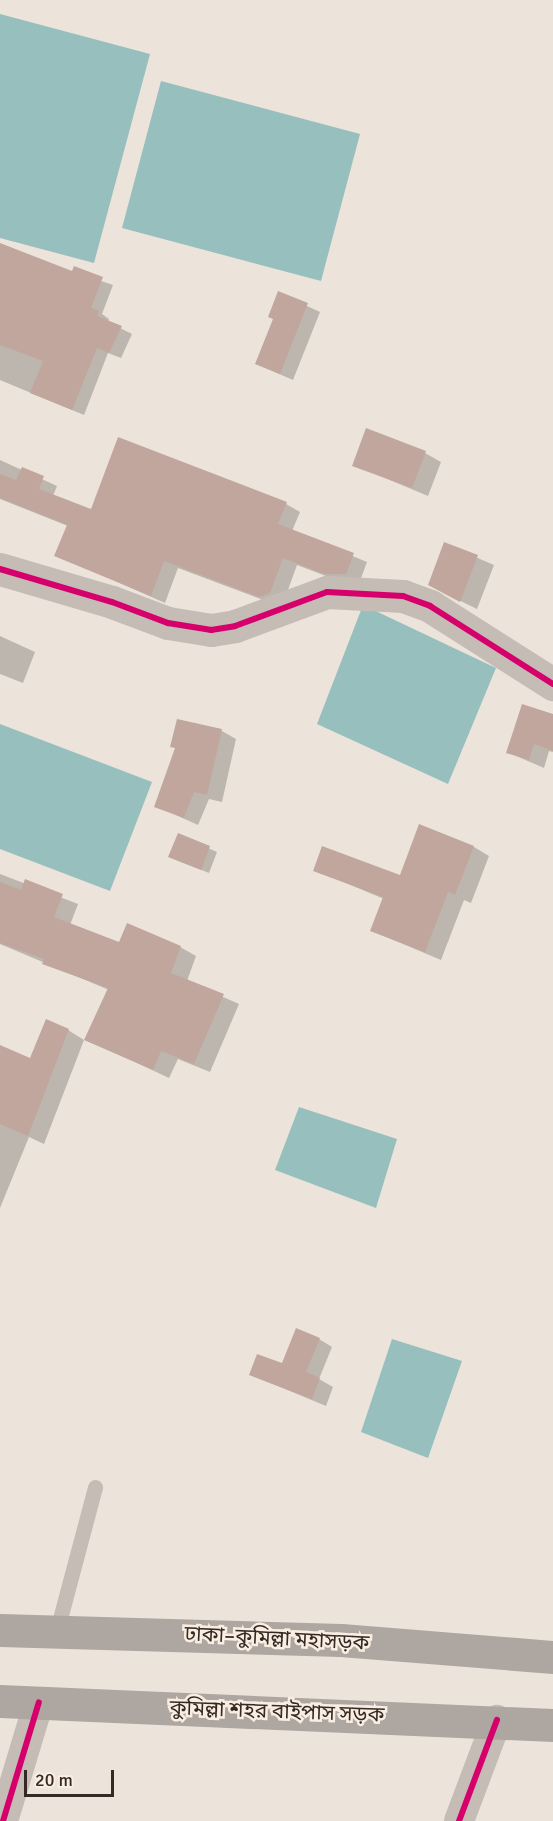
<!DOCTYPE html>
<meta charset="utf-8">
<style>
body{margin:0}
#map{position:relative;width:553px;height:1821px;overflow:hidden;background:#ece4db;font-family:Signika,"Noto Sans Bengali",sans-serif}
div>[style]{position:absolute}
.water>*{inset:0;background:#97bfbd}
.shadow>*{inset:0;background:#0003}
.building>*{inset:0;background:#c0a69c}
.service>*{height:15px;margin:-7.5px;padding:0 7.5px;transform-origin:7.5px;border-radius:7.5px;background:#c4bcb5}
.minor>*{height:30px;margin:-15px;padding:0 15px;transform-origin:15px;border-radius:15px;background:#c4bcb5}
.tertiary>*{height:33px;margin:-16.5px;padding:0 16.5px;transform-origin:16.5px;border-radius:16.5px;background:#c4bcb5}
.trunk>*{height:33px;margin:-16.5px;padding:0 16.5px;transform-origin:16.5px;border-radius:16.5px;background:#aea6a0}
.cycleway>*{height:6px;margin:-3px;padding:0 3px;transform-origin:3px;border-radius:3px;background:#d6006c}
span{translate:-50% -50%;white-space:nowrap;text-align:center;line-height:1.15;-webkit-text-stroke:5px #faeee2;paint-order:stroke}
.street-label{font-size:21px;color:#342924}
.scale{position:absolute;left:24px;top:1770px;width:90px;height:27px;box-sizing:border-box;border:3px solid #342924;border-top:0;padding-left:8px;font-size:18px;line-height:21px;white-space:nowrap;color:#342924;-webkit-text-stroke:4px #faeee2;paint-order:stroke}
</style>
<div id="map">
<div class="water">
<i style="clip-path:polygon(0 14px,150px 54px,94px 263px,0 238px)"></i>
<i style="clip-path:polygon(161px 81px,360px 134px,321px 281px,122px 228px)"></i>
<i style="clip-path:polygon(363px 605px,496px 668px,448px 784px,317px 724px)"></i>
<i style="clip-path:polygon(0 724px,152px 782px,110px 891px,0 849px)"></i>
<i style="clip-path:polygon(299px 1107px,397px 1139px,376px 1208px,275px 1170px)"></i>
<i style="clip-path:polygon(392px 1339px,462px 1361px,428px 1458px,361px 1432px)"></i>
</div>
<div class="shadow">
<i style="clip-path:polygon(0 247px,113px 285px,102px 314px,109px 319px,108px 322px,132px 334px,121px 358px,108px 353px,84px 415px,0 380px)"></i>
<i style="clip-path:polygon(279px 293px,320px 312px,293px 380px,256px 364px,274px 319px)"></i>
<i style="clip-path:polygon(425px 453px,441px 462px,428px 496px,354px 465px)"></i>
<i style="clip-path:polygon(0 460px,57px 486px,53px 496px,91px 511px,286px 504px,300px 512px,292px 531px,367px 562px,360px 581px,339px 581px,297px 565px,284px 601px,274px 604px,178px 568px,165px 603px,56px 555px,68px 526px,0 499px)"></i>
<i style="clip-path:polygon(445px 544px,494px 565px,477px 609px,446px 594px)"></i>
<i style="clip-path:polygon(0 636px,35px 652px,23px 683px,0 674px)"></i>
<i style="clip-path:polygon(553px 717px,553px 752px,549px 751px,544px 768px,507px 752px)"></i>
<i style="clip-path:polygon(178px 720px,222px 731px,236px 739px,222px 802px,209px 799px,198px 825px,156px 806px,177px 748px)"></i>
<i style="clip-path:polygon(179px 835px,217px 852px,209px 873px,170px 857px)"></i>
<i style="clip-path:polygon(474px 847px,489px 856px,471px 903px,464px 900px,441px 960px,372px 931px,384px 899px,315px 870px,401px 877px)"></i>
<i style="clip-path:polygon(0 874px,78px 904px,70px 925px,120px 944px,180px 947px,196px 956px,187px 981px,239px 1004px,210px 1072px,178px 1059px,169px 1078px,86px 1039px,109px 990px,0 944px)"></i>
<i style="clip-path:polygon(68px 1030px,84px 1040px,44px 1144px,29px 1137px,0 1208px,0 1047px,31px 1060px)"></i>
<i style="clip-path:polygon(319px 1339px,332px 1347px,319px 1379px,333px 1387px,326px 1406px,251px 1375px,283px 1365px)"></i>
</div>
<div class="building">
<i style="clip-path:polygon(0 243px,72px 271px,74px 266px,103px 277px,91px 308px,99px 311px,97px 316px,122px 326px,109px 353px,97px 348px,72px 410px,30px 393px,43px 361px,0 345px)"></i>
<i style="clip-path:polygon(278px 291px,308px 303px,280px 374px,255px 364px,273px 319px,268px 317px)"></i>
<i style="clip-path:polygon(366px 428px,426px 451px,412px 488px,352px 466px)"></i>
<i style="clip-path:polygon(118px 437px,287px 502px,278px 524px,354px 553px,346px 574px,324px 574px,283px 558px,270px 593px,259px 597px,164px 561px,151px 596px,54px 556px,67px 525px,0 498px,0 474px,16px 480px,22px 467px,44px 476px,39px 489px,91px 509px)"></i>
<i style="clip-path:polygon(444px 542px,478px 555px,460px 602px,428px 585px)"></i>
<i style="clip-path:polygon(522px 704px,553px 714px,553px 751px,534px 744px,529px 760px,506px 753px)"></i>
<i style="clip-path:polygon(177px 719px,222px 729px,207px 795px,194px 792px,184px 818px,154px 807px,175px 748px,170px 747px)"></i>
<i style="clip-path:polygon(419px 824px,474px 846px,455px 895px,448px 892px,425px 952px,370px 931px,383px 897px,313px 871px,322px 846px,400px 875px)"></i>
<i style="clip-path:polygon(178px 833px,210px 846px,201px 870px,168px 857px)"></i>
<i style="clip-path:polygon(25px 879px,63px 894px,54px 917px,119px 942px,127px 923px,181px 946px,171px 973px,224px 994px,194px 1064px,161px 1051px,153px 1070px,84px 1040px,108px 988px,42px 964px,44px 959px,0 943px,0 882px,21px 890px)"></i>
<i style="clip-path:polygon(46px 1019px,69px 1029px,28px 1136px,0 1124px,0 1045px,30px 1058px)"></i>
<i style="clip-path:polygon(296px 1328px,320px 1338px,306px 1372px,320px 1378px,312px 1399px,249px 1375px,257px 1354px,282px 1363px)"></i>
</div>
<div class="service">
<i style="left:57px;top:1630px;width:148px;rotate:-75.1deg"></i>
</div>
<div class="minor">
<i style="left:3px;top:1821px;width:124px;rotate:-73.2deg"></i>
<i style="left:459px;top:1821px;width:108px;rotate:-69.4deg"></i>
</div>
<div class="tertiary">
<i style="left:0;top:569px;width:117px;rotate:16.4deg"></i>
<i style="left:112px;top:602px;width:60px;rotate:20.6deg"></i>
<i style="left:168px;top:623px;width:44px;rotate:9.2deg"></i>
<i style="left:211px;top:630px;width:24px;rotate:-9deg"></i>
<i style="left:235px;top:626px;width:98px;rotate:-20.3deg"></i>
<i style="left:327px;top:592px;width:76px;rotate:3deg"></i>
<i style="left:403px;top:596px;width:29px;rotate:20deg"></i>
<i style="left:430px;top:606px;width:146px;rotate:32.4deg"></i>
</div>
<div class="trunk">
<i style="left:0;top:1630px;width:341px;rotate:1.7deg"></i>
<i style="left:341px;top:1640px;width:213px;rotate:4.6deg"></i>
<i style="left:0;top:1701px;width:554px;rotate:2.49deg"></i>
</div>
<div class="cycleway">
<i style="left:0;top:569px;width:117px;rotate:16.4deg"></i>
<i style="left:112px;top:602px;width:60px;rotate:20.6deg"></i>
<i style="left:168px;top:623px;width:44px;rotate:9.2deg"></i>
<i style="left:211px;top:630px;width:24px;rotate:-9deg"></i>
<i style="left:235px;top:626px;width:98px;rotate:-20.3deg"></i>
<i style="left:327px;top:592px;width:76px;rotate:3deg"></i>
<i style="left:403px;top:596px;width:29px;rotate:20deg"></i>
<i style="left:430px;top:606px;width:146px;rotate:32.4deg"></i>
<i style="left:3px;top:1821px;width:124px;rotate:-73.2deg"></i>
<i style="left:459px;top:1821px;width:108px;rotate:-69.4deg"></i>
</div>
<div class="street-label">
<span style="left:277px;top:1638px;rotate:3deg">ঢাকা–কুমিল্লা মহাসড়ক</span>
<span style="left:277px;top:1711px;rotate:2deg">কুমিল্লা শহর বাইপাস সড়ক</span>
</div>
<div class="scale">20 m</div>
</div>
